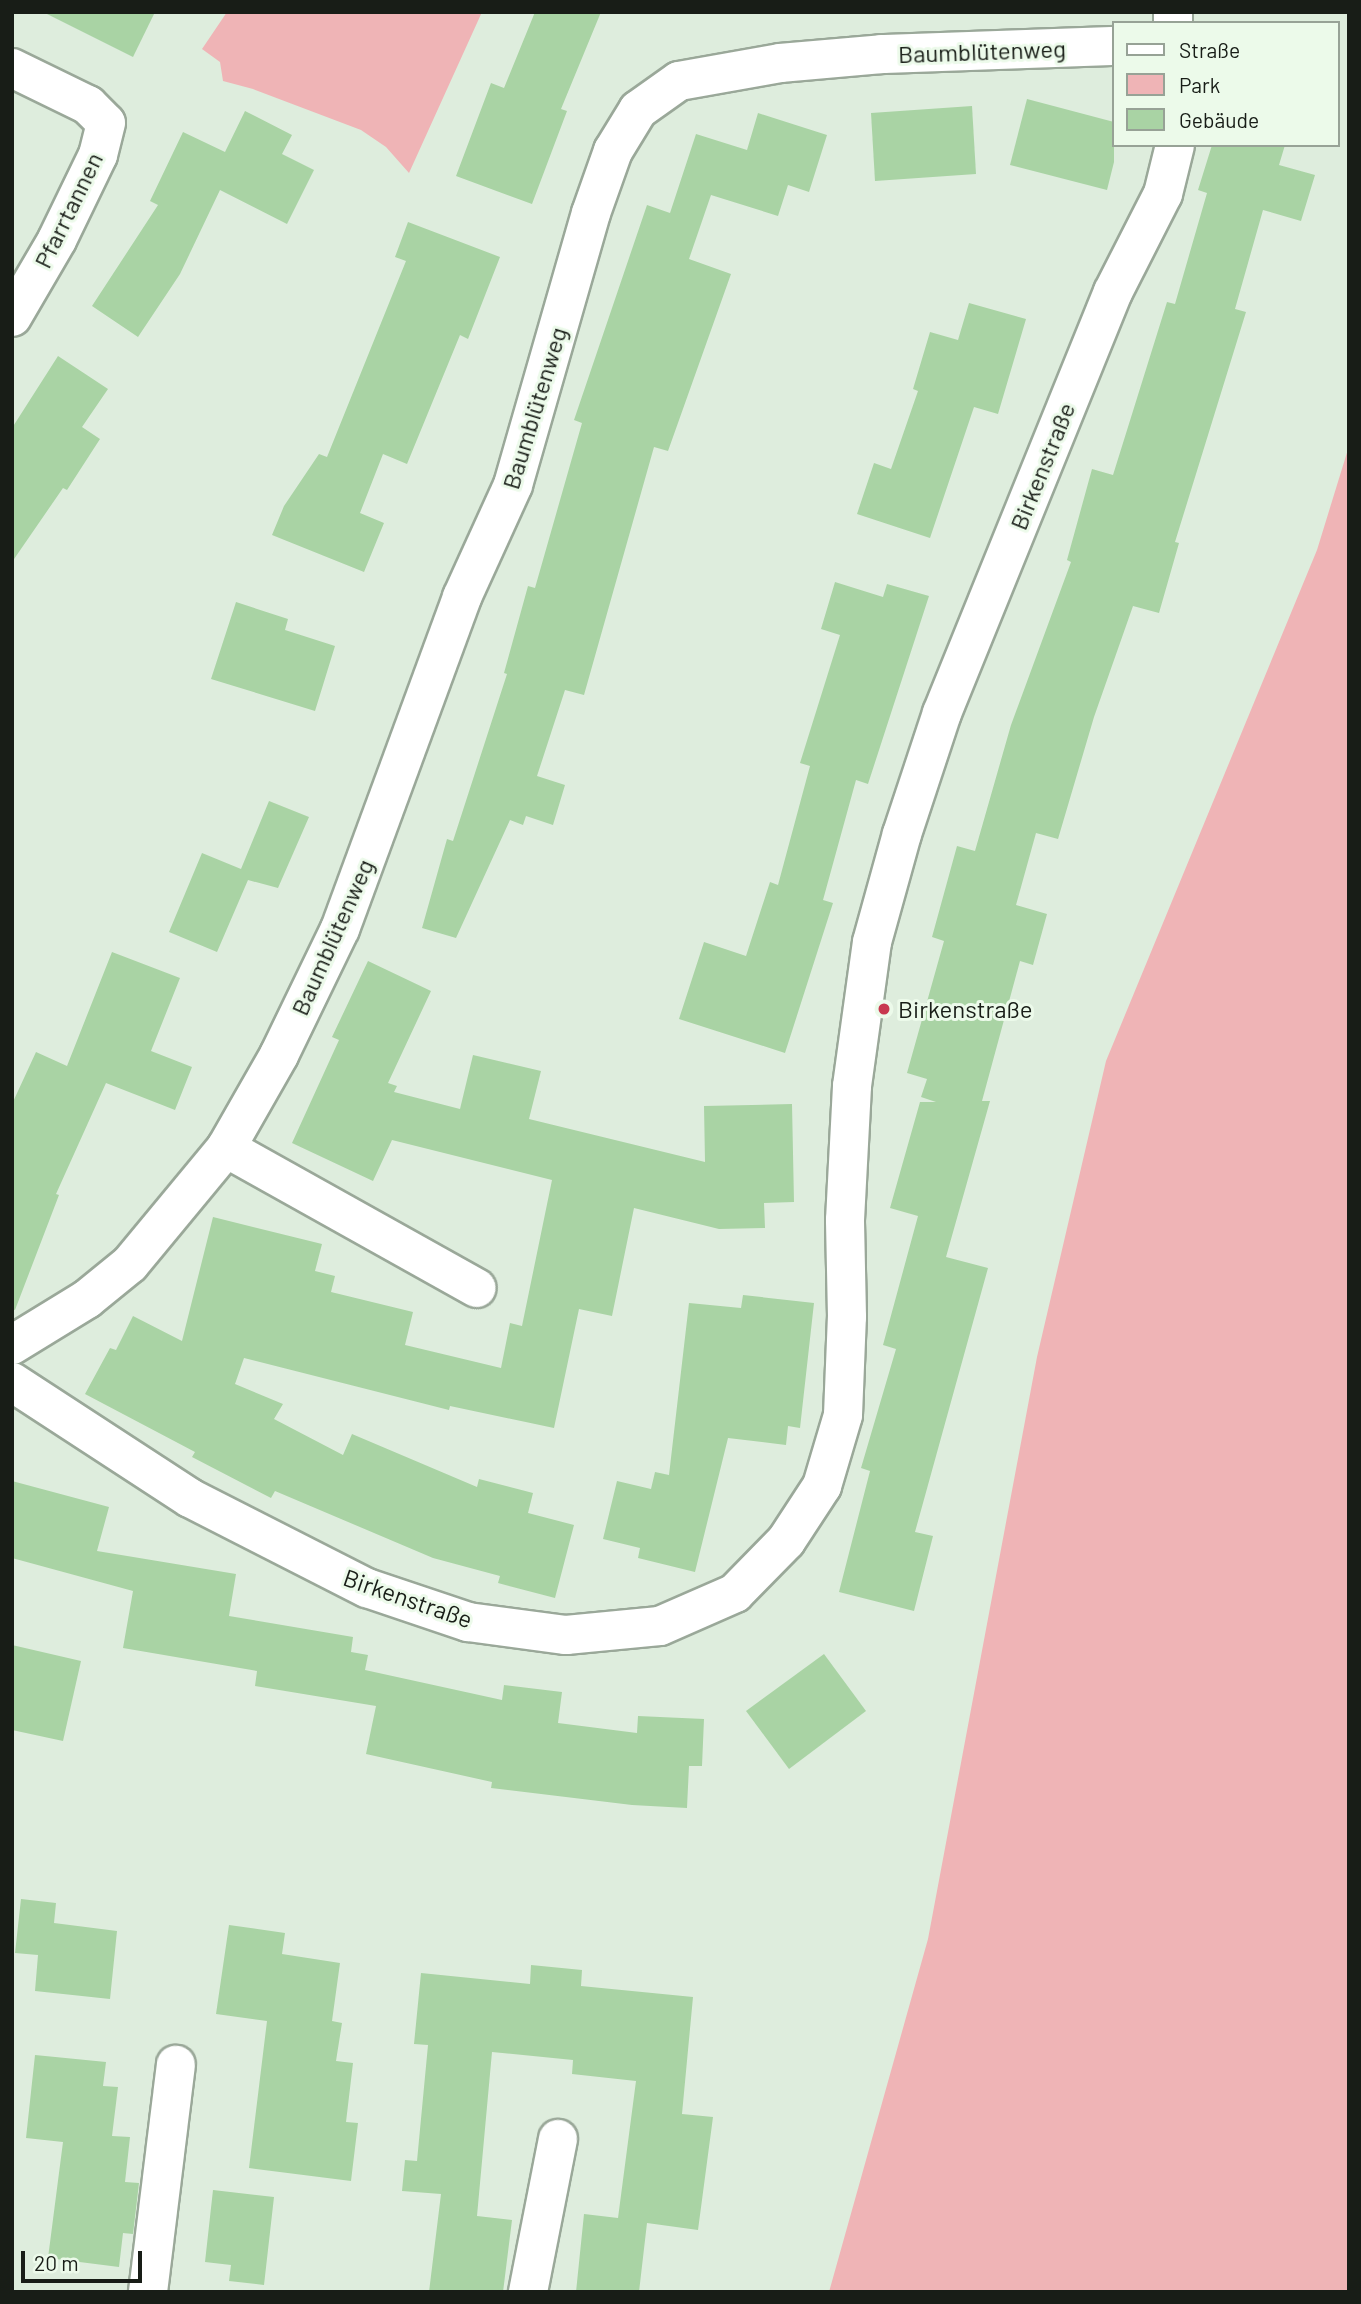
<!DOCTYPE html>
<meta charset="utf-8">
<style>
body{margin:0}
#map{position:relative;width:1361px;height:2304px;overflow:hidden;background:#deeddd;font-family:Barlow,sans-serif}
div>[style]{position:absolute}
.green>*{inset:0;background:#efb4b6}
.building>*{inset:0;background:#a9d3a4}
.roads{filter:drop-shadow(2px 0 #9aa899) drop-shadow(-2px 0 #9aa899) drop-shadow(0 2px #9aa899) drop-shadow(0 -2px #9aa899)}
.minor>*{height:38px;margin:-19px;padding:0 19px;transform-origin:19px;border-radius:19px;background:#fff}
.dots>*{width:19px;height:19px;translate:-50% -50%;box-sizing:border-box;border:4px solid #ecfaea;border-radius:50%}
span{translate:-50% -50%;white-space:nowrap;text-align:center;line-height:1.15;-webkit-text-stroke:6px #ecfaea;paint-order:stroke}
.street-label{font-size:24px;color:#181d17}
.poi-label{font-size:24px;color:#181d17}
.left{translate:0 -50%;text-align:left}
.frame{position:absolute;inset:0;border:14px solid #181d17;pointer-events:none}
.legend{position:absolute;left:1112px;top:21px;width:228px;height:126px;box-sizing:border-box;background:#ecfaea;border:2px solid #97a296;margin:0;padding:9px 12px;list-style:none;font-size:21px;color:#181d17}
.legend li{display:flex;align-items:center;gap:14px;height:35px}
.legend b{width:35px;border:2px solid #97a296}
.scale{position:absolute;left:21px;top:2251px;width:121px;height:32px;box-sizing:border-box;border:4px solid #181d17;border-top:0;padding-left:9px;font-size:21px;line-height:24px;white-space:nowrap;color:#181d17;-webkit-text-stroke:5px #ecfaea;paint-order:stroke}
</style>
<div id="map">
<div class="green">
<i style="clip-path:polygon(227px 12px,482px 12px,409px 173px,386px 147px,361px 130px,253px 89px,223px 81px,220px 62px,202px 49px)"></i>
<i style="clip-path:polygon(1349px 446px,1349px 2292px,829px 2292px,928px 1939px,1037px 1357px,1106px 1061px,1317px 550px)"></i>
</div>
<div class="building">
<i style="clip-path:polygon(43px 12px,155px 12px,133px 57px)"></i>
<i style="clip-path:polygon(535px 12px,601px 12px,561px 109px,567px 111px,532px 204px,456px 176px,491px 83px,504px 88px)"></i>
<i style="clip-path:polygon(1027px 99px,1114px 122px,1114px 162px,1107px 190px,1010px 165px)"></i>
<i style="clip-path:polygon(972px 106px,976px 174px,875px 181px,871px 113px)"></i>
<i style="clip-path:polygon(245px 111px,292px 135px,282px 154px,314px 170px,287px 224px,220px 190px,180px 274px,138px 337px,92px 306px,158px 205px,150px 201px,183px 132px,225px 152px)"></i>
<i style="clip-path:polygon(758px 113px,827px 135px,809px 192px,788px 185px,778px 216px,711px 195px,689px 259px,731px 274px,668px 451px,654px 447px,584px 695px,565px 690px,537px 776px,565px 785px,553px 825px,526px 816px,523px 825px,510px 820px,456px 938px,422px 928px,447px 839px,453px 841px,507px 674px,504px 673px,528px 586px,535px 588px,582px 423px,574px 420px,647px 205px,670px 213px,696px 134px,747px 150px)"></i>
<i style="clip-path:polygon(1212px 145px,1285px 145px,1279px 165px,1315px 175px,1301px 221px,1263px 210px,1235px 309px,1246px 312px,1175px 542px,1179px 543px,1159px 613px,1133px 606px,1094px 717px,1058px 839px,1036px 833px,1016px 905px,1047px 914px,1033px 965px,1020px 961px,982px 1101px,990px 1101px,946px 1257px,988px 1268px,915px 1532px,933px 1536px,914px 1611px,839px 1592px,870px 1471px,861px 1468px,896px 1349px,883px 1345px,918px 1216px,890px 1208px,920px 1102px,936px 1102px,921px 1097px,927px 1079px,907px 1073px,944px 941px,932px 937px,957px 846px,975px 851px,1011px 725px,1071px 562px,1067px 560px,1092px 469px,1113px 475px,1167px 302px,1175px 304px,1207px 193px,1198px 190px)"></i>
<i style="clip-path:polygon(408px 222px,500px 257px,468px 339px,460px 335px,407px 464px,383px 454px,360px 513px,384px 523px,364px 572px,272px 535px,284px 506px,319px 454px,327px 457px,406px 261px,395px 257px)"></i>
<i style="clip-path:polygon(969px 303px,1026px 319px,998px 414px,974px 407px,930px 538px,857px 514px,874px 463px,891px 469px,918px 391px,913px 389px,930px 332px,958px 340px)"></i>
<i style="clip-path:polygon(58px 356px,108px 389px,82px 427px,100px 439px,67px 490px,63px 488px,12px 562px,12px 428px)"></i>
<i style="clip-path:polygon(835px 582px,883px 597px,887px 584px,929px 596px,868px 784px,856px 780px,823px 900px,833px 903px,785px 1053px,679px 1019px,704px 942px,746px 956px,770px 882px,778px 885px,810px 766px,800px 763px,840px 635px,821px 629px)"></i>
<i style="clip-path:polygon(236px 602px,288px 619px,285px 630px,335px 646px,315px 711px,211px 679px)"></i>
<i style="clip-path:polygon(269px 801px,309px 817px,278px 888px,248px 880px,217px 952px,169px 932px,202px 853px,241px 869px)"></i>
<i style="clip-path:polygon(112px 952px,180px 978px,151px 1051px,192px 1067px,175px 1110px,106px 1083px,56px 1194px,59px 1195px,15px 1310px,12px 1309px,12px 1104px,36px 1052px,67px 1066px)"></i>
<i style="clip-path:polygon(368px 961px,431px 991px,388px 1083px,397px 1086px,394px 1092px,460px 1109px,473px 1055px,541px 1071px,529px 1119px,705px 1162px,704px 1106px,792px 1104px,794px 1202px,764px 1203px,765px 1228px,719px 1229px,634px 1208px,612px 1316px,579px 1309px,554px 1428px,450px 1406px,449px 1410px,244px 1358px,235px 1384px,283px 1404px,274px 1419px,343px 1455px,352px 1434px,477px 1487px,479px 1479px,533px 1493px,528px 1513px,574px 1525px,555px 1598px,498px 1583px,500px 1576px,433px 1558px,275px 1491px,271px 1498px,192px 1457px,195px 1452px,85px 1394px,110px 1348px,116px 1350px,133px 1316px,182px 1341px,213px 1217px,322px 1244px,315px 1271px,335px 1276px,331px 1292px,413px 1312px,405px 1345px,501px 1368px,510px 1323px,522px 1326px,552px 1180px,392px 1140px,373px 1181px,292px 1143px,339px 1040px,332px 1037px)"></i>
<i style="clip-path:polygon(743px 1295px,814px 1303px,800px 1428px,788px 1426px,786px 1445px,728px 1438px,695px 1572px,638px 1558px,640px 1548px,603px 1539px,617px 1481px,651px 1489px,655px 1472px,669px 1475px,689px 1303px,741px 1308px)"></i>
<i style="clip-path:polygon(12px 1481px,109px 1507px,97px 1551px,236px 1574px,229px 1616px,353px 1637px,351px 1652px,368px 1655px,365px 1670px,502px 1700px,504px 1685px,562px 1692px,558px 1723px,637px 1733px,638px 1716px,704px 1719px,702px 1766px,689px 1766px,687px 1808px,632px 1805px,491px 1788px,492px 1782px,366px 1754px,376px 1706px,255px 1686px,257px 1671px,123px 1648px,133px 1591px,12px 1558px)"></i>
<i style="clip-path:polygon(12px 1645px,81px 1661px,63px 1741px,12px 1730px)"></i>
<i style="clip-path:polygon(824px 1654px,866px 1711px,789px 1769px,746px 1711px)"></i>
<i style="clip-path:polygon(21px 1899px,56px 1903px,54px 1923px,117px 1931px,110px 1999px,35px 1991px,38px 1955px,15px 1953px)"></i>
<i style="clip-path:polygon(229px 1925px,285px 1933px,282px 1954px,340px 1963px,332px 2021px,342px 2023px,336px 2061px,353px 2063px,346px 2122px,358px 2123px,351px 2181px,249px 2168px,267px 2021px,216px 2014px)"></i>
<i style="clip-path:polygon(531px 1965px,582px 1970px,581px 1986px,693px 1997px,682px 2114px,713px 2117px,698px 2230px,647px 2223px,639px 2292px,576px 2292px,584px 2214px,618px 2218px,636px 2081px,572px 2074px,573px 2060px,492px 2052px,477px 2216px,512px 2220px,503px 2292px,429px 2292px,441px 2194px,402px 2191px,405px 2160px,417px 2161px,428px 2045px,414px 2044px,421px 1973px,530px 1984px)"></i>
<i style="clip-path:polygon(35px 2055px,106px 2062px,103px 2086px,118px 2087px,112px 2136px,130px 2137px,125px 2182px,139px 2183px,133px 2234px,123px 2233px,119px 2267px,48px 2258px,63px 2142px,26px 2138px)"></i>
<i style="clip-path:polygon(213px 2190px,274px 2197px,264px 2285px,229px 2281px,231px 2265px,205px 2262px)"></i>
</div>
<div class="roads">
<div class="minor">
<i style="left:1173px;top:12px;width:11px;rotate:90deg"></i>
<i style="left:12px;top:68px;width:85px;rotate:26deg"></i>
<i style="left:88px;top:105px;width:25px;rotate:45deg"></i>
<i style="left:106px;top:123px;width:33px;rotate:104deg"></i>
<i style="left:98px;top:155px;width:94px;rotate:115.8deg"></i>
<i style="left:57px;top:240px;width:89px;rotate:120.3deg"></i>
<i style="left:226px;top:1148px;width:287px;rotate:29.2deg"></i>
<i style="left:12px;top:1345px;width:88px;rotate:-31.5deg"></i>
<i style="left:87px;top:1299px;width:55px;rotate:-39.1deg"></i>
<i style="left:130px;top:1264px;width:151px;rotate:-50.4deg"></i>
<i style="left:226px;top:1148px;width:107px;rotate:-60.3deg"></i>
<i style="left:279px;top:1055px;width:140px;rotate:-64.2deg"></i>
<i style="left:340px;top:929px;width:354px;rotate:-69.8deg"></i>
<i style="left:462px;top:597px;width:123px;rotate:-65.5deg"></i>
<i style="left:513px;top:485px;width:283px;rotate:-74deg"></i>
<i style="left:591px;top:213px;width:66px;rotate:-70.5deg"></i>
<i style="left:613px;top:151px;width:48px;rotate:-58.6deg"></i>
<i style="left:638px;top:110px;width:50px;rotate:-35.3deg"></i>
<i style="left:679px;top:81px;width:103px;rotate:-10.1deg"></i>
<i style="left:780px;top:63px;width:102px;rotate:-5deg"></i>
<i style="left:882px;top:54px;width:232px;rotate:-2deg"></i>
<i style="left:12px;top:1382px;width:212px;rotate:33.1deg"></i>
<i style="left:190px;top:1498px;width:199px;rotate:27deg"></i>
<i style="left:367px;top:1588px;width:107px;rotate:18.6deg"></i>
<i style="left:468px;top:1622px;width:99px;rotate:7.6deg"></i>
<i style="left:566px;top:1635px;width:94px;rotate:-5.5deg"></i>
<i style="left:660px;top:1626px;width:82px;rotate:-23.7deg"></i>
<i style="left:735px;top:1593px;width:73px;rotate:-45.6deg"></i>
<i style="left:786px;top:1541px;width:66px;rotate:-56.8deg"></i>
<i style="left:822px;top:1486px;width:74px;rotate:-73.5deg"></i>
<i style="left:843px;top:1415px;width:98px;rotate:-87.7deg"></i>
<i style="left:847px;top:1317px;width:97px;rotate:-91.2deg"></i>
<i style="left:845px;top:1220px;width:134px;rotate:-87deg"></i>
<i style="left:852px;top:1086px;width:145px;rotate:-82.1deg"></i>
<i style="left:872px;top:942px;width:112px;rotate:-74.5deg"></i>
<i style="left:902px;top:834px;width:127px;rotate:-71.7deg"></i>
<i style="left:942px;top:713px;width:454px;rotate:-67.9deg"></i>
<i style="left:1113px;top:292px;width:110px;rotate:-63deg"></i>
<i style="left:1163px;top:194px;width:50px;rotate:-76.2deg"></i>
<i style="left:148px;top:2292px;width:229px;rotate:-83deg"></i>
<i style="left:528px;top:2292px;width:156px;rotate:-78.9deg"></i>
</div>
</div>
<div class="dots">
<i style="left:884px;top:1009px;background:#c8384f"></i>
</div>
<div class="street-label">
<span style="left:982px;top:51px;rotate:-2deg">Baumblütenweg</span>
<span style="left:68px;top:210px;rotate:-64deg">Pfarrtannen</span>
<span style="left:534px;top:408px;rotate:-73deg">Baumblütenweg</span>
<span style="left:1042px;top:466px;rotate:-68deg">Birkenstraße</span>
<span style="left:332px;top:937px;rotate:-66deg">Baumblütenweg</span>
<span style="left:408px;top:1598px;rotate:19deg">Birkenstraße</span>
</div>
<div class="poi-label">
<span class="left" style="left:898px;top:1009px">Birkenstraße</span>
</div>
<div class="frame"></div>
<ul class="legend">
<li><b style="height:9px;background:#fff"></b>Straße</li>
<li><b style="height:19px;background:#efb4b6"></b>Park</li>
<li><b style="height:19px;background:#a9d3a4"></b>Gebäude</li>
</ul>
<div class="scale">20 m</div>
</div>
